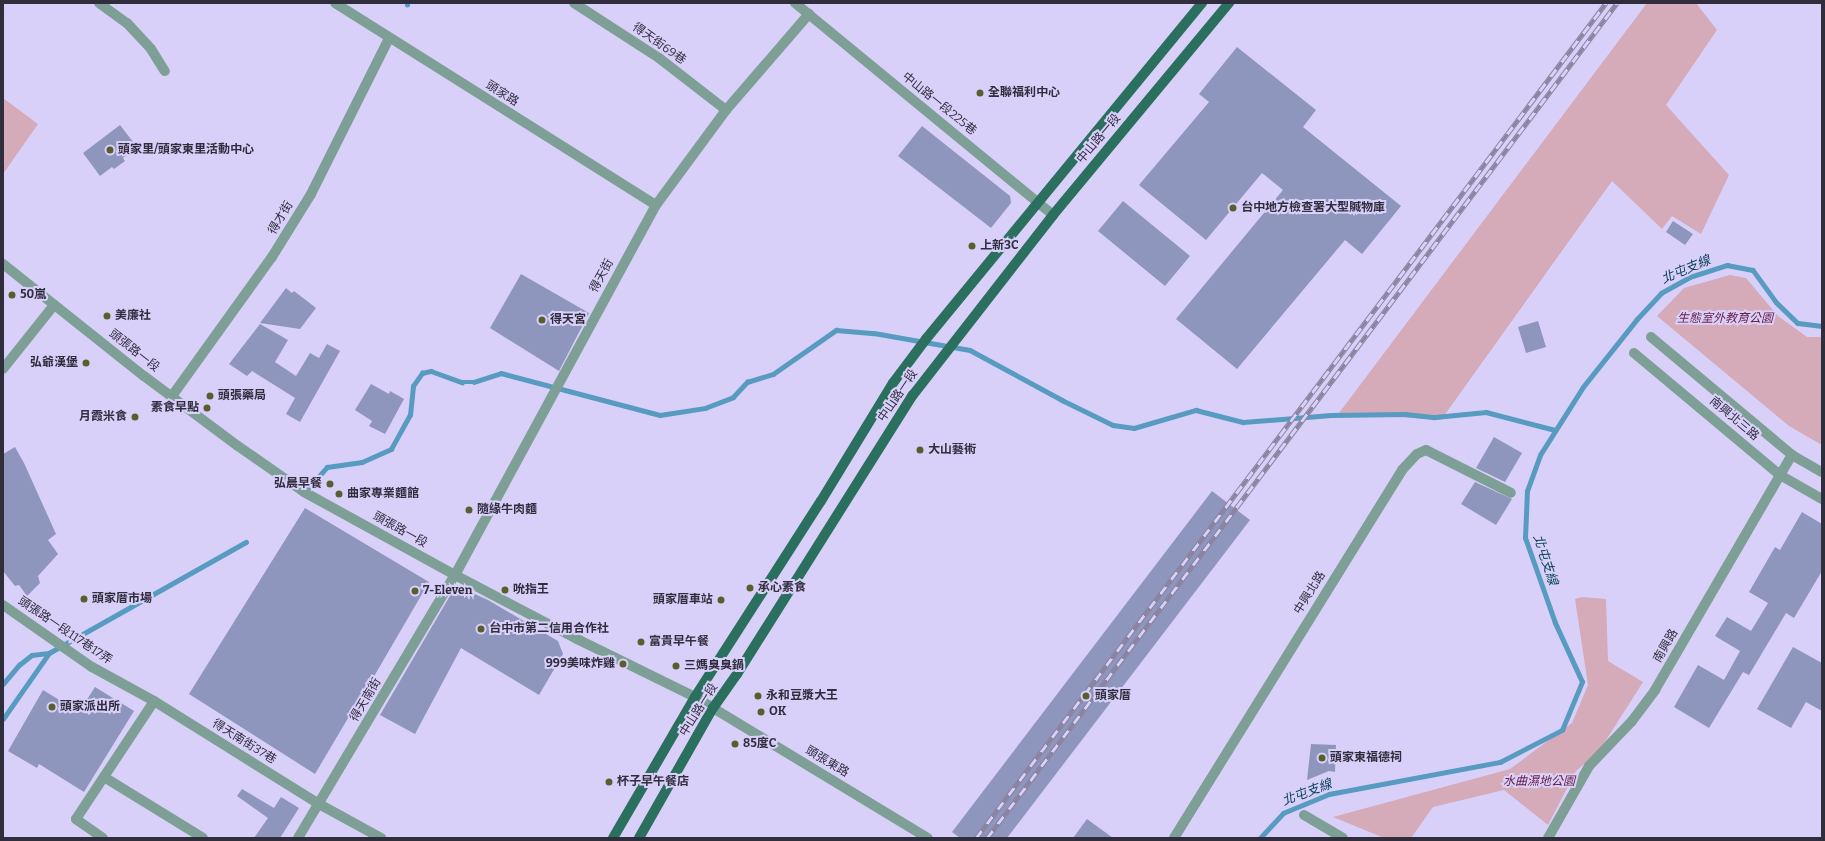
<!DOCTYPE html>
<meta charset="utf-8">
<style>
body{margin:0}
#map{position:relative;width:1825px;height:841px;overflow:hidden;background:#d9d0fa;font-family:Bitter,"Noto Sans TC",serif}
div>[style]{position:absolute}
.green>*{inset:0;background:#d5abba}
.stream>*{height:4.5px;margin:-2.25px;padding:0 2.25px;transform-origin:2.25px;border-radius:2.25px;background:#589bc0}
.building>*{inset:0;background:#8e96bd}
.minor>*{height:10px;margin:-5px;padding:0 5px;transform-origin:5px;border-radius:5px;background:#7e9f95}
.tertiary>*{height:10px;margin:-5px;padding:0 5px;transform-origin:5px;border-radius:5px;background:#7e9f95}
.primary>*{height:10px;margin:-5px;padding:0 5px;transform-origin:5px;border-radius:5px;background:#2b6f5f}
.rail>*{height:4.5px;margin-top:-2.25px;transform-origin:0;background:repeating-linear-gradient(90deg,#d9d0fa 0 9px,#8a84a1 0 18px);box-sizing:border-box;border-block:1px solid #8a84a1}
.dots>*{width:11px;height:11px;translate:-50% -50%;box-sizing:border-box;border:2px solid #d9d0fa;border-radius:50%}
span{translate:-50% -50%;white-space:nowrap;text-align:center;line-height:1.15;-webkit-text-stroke:4px #d9d0fa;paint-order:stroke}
.street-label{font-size:12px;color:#302d3d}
.poi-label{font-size:12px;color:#302d3d;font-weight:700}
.left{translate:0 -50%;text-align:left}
.right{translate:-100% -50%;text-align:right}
.park-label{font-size:12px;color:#6e2045;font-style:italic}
.water-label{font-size:13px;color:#053f59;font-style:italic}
.frame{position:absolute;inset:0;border:4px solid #302d3d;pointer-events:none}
</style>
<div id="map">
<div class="green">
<i style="clip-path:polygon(1647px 3px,1696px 3px,1717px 30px,1666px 105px,1729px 175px,1701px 234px,1672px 216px,1662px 229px,1612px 181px,1441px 420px,1339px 413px)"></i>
<i style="clip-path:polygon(3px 98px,38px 124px,3px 174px)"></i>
<i style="clip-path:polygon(1730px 275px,1746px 278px,1778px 316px,1807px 337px,1822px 337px,1822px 445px,1789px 426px,1657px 316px,1684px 288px)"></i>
<i style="clip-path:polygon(1582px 597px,1606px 599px,1608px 661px,1643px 682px,1598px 753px,1576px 771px,1548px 825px,1504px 790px,1433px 807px,1411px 838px,1384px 838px,1333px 817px,1510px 769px,1572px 723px,1588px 685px,1575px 599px)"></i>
</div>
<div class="stream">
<i style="left:407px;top:5px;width:2px;rotate:-90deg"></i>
<i style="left:307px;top:490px;width:30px;rotate:-49deg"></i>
<i style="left:327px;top:467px;width:35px;rotate:-8deg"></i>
<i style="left:362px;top:462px;width:32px;rotate:-24deg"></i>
<i style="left:391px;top:449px;width:39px;rotate:-61deg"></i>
<i style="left:410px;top:415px;width:29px;rotate:-84deg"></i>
<i style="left:413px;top:386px;width:16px;rotate:-55deg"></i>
<i style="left:422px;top:373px;width:9px;rotate:-13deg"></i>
<i style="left:431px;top:371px;width:33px;rotate:20deg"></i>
<i style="left:462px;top:382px;width:12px"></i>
<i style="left:474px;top:382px;width:28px;rotate:-18deg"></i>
<i style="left:501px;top:373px;width:164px;rotate:14.8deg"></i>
<i style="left:660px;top:415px;width:46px;rotate:-8.8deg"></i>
<i style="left:705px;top:408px;width:30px;rotate:-21deg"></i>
<i style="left:733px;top:397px;width:21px;rotate:-47deg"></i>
<i style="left:747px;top:382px;width:27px;rotate:-17deg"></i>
<i style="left:773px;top:374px;width:77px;rotate:-34.9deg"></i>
<i style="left:836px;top:330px;width:38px;rotate:5deg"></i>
<i style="left:874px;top:333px;width:97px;rotate:10deg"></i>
<i style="left:970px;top:350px;width:105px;rotate:28.5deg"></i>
<i style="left:1062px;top:400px;width:57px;rotate:26.1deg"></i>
<i style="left:1113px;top:425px;width:21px;rotate:8deg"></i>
<i style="left:1134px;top:428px;width:65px;rotate:-16.2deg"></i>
<i style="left:1196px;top:410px;width:49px;rotate:14.3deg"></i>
<i style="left:1243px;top:422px;width:88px;rotate:-4.5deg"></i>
<i style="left:1331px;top:415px;width:74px;rotate:-0.8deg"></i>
<i style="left:1405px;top:414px;width:30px;rotate:6deg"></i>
<i style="left:1435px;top:417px;width:51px;rotate:-5.6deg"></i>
<i style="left:1486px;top:412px;width:71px;rotate:14.6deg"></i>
<i style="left:3px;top:684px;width:25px;rotate:-50deg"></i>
<i style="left:19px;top:665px;width:16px;rotate:-38deg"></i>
<i style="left:32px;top:655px;width:17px;rotate:-7deg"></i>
<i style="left:3px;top:719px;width:80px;rotate:-55.1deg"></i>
<i style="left:49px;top:653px;width:226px;rotate:-29.4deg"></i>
<i style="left:1260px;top:838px;width:34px;rotate:-47deg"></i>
<i style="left:1283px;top:813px;width:50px;rotate:-22.4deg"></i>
<i style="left:1329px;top:794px;width:174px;rotate:-10.6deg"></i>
<i style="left:1500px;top:762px;width:70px;rotate:-27.3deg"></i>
<i style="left:1562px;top:730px;width:52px;rotate:-67.4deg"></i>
<i style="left:1582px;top:682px;width:65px;rotate:-114.6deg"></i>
<i style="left:1555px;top:623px;width:90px;rotate:-109.4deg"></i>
<i style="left:1525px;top:538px;width:47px;rotate:-87.6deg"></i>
<i style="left:1527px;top:491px;width:38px;rotate:-70deg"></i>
<i style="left:1540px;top:455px;width:80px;rotate:-57.7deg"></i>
<i style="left:1583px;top:387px;width:87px;rotate:-51.5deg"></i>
<i style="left:1637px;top:319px;width:35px;rotate:-47deg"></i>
<i style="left:1661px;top:293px;width:33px;rotate:-29deg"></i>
<i style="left:1690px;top:277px;width:39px;rotate:-18deg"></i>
<i style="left:1727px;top:265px;width:26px;rotate:11deg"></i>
<i style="left:1753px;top:270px;width:39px;rotate:54deg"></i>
<i style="left:1776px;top:302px;width:30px;rotate:44deg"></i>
<i style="left:1798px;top:323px;width:24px;rotate:7deg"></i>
</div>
<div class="building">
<i style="clip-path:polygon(1237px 47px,1316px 110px,1303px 127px,1401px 206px,1362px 254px,1345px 240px,1237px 369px,1176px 319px,1283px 190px,1262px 173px,1206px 240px,1139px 185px,1209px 102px,1199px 94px)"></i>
<i style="clip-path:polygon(120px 125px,137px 147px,123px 158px,125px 161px,114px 169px,112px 167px,100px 176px,83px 153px)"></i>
<i style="clip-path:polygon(922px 126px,1010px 196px,1011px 203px,991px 228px,898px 156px)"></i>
<i style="clip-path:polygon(1123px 201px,1190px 256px,1165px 286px,1098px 231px)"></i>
<i style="clip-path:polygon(1673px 221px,1693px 234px,1685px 245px,1666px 232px)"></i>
<i style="clip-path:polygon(521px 274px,589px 313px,559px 371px,490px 328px)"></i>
<i style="clip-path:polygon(286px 288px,292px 293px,294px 291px,316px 308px,300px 329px,260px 323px)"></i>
<i style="clip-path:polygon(1538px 321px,1546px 347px,1526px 353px,1518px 327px)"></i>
<i style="clip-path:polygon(260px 324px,288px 340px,275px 362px,296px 376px,310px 353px,319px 358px,327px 344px,340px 351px,300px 422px,286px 414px,295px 398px,252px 371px,247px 376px,229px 364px)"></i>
<i style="clip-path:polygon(371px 384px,389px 394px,390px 391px,404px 399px,385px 434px,369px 426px,372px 421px,355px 410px)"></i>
<i style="clip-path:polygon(1494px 437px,1522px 453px,1505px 482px,1476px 468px)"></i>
<i style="clip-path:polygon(15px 447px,24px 463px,56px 534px,48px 540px,58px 554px,38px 576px,40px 583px,27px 596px,19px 585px,15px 586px,3px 571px,3px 454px)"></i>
<i style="clip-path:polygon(1475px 482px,1512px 499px,1496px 525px,1461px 504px)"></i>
<i style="clip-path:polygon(1212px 491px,1250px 520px,1007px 838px,960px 838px,952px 832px)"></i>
<i style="clip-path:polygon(305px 508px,429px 582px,355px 709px,354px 708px,315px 774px,189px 694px)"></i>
<i style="clip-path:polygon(1802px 512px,1822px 524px,1822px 571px,1794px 618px,1786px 613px,1749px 675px,1743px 672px,1709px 728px,1674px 707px,1698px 665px,1724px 680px,1740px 651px,1715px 636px,1727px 617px,1751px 631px,1768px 603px,1749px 592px,1775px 547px,1780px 550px)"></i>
<i style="clip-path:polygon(459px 587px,488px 600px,558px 641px,563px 654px,539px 695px,461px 648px,415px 734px,380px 715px,454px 589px)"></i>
<i style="clip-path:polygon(1793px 647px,1822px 663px,1822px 711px,1806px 702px,1791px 728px,1757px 709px)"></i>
<i style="clip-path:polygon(95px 687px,134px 711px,84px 792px,39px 764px,37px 768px,8px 751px,43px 690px,79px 712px)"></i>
<i style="clip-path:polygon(1311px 744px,1336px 745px,1335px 772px,1329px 771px,1307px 780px)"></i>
<i style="clip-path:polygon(242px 789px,274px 808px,281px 797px,299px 808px,280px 838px,254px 838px,268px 818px,237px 796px)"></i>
<i style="clip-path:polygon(1087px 819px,1113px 838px,1073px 838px)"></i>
</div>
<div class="minor">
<i style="left:99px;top:3px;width:34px;rotate:36deg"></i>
<i style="left:127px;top:23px;width:35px;rotate:47deg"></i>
<i style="left:151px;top:49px;width:26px;rotate:58deg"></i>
<i style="left:335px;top:3px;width:379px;rotate:32.2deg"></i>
<i style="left:574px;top:3px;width:101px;rotate:32.9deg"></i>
<i style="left:659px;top:58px;width:85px;rotate:37.8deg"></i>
<i style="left:795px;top:3px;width:334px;rotate:39.4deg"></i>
<i style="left:1651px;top:337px;width:184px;rotate:39.9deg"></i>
<i style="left:1792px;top:455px;width:34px;rotate:30deg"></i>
<i style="left:1634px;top:353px;width:190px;rotate:39.9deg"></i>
<i style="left:1780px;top:475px;width:48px;rotate:29.7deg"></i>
<i style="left:3px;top:369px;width:82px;rotate:-51.4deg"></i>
<i style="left:172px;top:396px;width:171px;rotate:-54.3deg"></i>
<i style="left:272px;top:257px;width:74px;rotate:-58.2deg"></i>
<i style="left:311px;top:194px;width:174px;rotate:-63.4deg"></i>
<i style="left:3px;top:605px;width:108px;rotate:34.9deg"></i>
<i style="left:92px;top:667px;width:71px;rotate:28.7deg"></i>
<i style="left:154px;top:701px;width:195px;rotate:32deg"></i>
<i style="left:319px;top:804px;width:71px;rotate:28.7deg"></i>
<i style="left:713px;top:708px;width:251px;rotate:31.2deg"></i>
<i style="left:104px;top:777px;width:116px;rotate:31.6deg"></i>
<i style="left:1304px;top:815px;width:45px;rotate:30.5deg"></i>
<i style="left:103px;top:838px;width:33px;rotate:-145deg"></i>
<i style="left:76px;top:819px;width:141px;rotate:-56.5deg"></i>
<i style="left:298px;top:838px;width:306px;rotate:-59.2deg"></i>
<i style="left:455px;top:575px;width:421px;rotate:-61.5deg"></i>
<i style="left:656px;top:205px;width:118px;rotate:-53.6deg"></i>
<i style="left:726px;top:110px;width:127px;rotate:-49.2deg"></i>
<i style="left:1174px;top:838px;width:433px;rotate:-58.2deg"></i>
<i style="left:1402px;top:470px;width:22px;rotate:-47deg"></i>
<i style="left:1417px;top:454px;width:10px;rotate:-24deg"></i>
<i style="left:1426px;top:450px;width:95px;rotate:26.8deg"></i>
<i style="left:1548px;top:838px;width:83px;rotate:-60.3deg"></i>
<i style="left:1589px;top:766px;width:62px;rotate:-46.3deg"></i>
<i style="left:1632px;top:721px;width:39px;rotate:-53deg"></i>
<i style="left:1655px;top:690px;width:272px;rotate:-59.8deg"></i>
</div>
<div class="tertiary">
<i style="left:3px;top:264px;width:180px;rotate:38.5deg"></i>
<i style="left:144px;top:376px;width:117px;rotate:36.7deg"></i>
<i style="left:238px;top:446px;width:80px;rotate:34.9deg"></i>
<i style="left:304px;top:492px;width:172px;rotate:28.8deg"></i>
<i style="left:455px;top:575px;width:138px;rotate:27.7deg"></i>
<i style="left:577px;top:639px;width:131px;rotate:26.2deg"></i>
<i style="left:695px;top:697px;width:21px;rotate:31deg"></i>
</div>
<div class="primary">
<i style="left:613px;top:838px;width:163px;rotate:-59.8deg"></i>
<i style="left:695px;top:697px;width:233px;rotate:-57.3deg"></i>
<i style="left:821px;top:501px;width:138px;rotate:-58.6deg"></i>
<i style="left:893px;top:383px;width:55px;rotate:-53.1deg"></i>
<i style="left:926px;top:339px;width:435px;rotate:-50.6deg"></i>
<i style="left:639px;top:838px;width:150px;rotate:-60.4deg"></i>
<i style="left:713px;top:708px;width:42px;rotate:-54.8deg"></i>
<i style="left:737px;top:674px;width:330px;rotate:-57.8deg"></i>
<i style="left:913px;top:395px;width:228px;rotate:-52.1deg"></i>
<i style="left:1053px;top:215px;width:276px;rotate:-50.3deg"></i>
</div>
<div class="rail">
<i style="left:976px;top:838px;width:1046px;rotate:-52.97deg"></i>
<i style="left:987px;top:838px;width:1046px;rotate:-52.97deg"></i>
</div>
<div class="dots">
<i style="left:980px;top:93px;background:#585e2c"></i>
<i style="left:110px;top:150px;background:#585e2c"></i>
<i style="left:1233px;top:208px;background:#585e2c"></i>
<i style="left:972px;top:246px;background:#585e2c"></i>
<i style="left:12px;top:295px;background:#585e2c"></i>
<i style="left:107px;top:316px;background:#585e2c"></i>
<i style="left:542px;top:320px;background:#585e2c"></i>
<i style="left:86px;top:363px;background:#585e2c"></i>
<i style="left:210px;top:396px;background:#585e2c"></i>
<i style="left:207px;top:408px;background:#585e2c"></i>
<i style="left:135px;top:417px;background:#585e2c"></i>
<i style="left:920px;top:450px;background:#585e2c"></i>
<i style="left:330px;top:484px;background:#585e2c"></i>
<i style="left:339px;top:494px;background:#585e2c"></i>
<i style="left:469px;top:510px;background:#585e2c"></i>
<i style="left:750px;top:588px;background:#585e2c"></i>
<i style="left:505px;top:590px;background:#585e2c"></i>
<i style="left:415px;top:591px;background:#585e2c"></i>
<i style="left:84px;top:599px;background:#585e2c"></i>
<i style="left:721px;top:600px;background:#585e2c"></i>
<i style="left:481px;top:629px;background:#585e2c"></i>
<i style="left:641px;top:642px;background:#585e2c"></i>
<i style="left:623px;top:664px;background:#585e2c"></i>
<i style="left:676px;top:666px;background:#585e2c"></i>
<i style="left:758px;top:696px;background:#585e2c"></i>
<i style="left:1086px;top:696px;background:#585e2c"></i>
<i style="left:52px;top:707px;background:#585e2c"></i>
<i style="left:761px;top:712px;background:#585e2c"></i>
<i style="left:735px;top:744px;background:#585e2c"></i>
<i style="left:1322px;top:758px;background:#585e2c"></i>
<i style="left:609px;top:782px;background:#585e2c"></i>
</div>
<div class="street-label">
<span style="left:659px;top:44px;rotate:35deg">得天街69巷</span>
<span style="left:502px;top:94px;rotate:32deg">頭家路</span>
<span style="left:939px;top:104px;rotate:39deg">中山路一段225巷</span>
<span style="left:1099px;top:139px;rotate:-50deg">中山路一段</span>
<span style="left:281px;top:218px;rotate:-59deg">得才街</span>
<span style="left:602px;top:276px;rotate:-61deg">得天街</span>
<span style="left:134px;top:351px;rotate:38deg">頭張路一段</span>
<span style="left:898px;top:396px;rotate:-56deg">中山路一段</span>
<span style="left:1734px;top:419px;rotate:40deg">南興北三路</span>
<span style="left:400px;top:530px;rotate:29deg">頭張路一段</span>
<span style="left:1310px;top:593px;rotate:-58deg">中興北路</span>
<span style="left:65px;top:631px;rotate:34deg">頭張路一段117巷17弄</span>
<span style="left:1666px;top:646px;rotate:-60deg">南興路</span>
<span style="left:366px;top:700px;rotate:-59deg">得天南街</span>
<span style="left:699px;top:710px;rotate:-58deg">中山路一段</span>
<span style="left:244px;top:742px;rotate:32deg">得天南街37巷</span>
<span style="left:827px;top:762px;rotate:31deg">頭張東路</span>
</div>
<div class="poi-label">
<span class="left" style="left:988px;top:93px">全聯福利中心</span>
<span class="left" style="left:118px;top:150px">頭家里/頭家東里活動中心</span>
<span class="left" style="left:1241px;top:208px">台中地方檢查署大型贓物庫</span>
<span class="left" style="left:980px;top:246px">上新3C</span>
<span class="left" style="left:20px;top:295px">50嵐</span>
<span class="left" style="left:115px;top:316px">美廉社</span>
<span class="left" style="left:550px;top:320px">得天宮</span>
<span class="right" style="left:78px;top:363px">弘爺漢堡</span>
<span class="left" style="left:218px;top:396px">頭張藥局</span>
<span class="right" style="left:199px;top:408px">素食早點</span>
<span class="right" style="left:127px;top:417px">月霞米食</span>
<span class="left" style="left:928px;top:450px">大山藝術</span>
<span class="right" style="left:322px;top:484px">弘晨早餐</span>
<span class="left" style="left:347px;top:494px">曲家專業麵館</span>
<span class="left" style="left:477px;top:510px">隨緣牛肉麵</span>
<span class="left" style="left:758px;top:588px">承心素食</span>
<span class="left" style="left:513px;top:590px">吮指王</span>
<span class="left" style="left:423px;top:591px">7-Eleven</span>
<span class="left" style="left:92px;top:599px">頭家厝市場</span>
<span class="right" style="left:713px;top:600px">頭家厝車站</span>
<span class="left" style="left:489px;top:629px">台中市第二信用合作社</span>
<span class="left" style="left:649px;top:642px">富貴早午餐</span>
<span class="right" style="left:615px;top:664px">999美味炸雞</span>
<span class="left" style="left:684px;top:666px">三媽臭臭鍋</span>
<span class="left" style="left:766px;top:696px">永和豆漿大王</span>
<span class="left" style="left:1095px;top:696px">頭家厝</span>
<span class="left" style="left:60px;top:707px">頭家派出所</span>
<span class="left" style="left:769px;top:712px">OK</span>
<span class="left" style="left:743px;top:744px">85度C</span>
<span class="left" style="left:1330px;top:758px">頭家東福德祠</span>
<span class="left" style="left:617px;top:782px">杯子早午餐店</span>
</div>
<div class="park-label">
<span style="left:1725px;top:319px">生態室外教育公園</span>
<span style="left:1539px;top:782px">水曲濕地公園</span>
</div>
<div class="water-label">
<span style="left:1686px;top:270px;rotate:-23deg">北屯支線</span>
<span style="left:1545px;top:560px;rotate:72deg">北屯支線</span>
<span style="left:1307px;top:793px;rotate:-21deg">北屯支線</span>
</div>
<div class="frame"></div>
</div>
